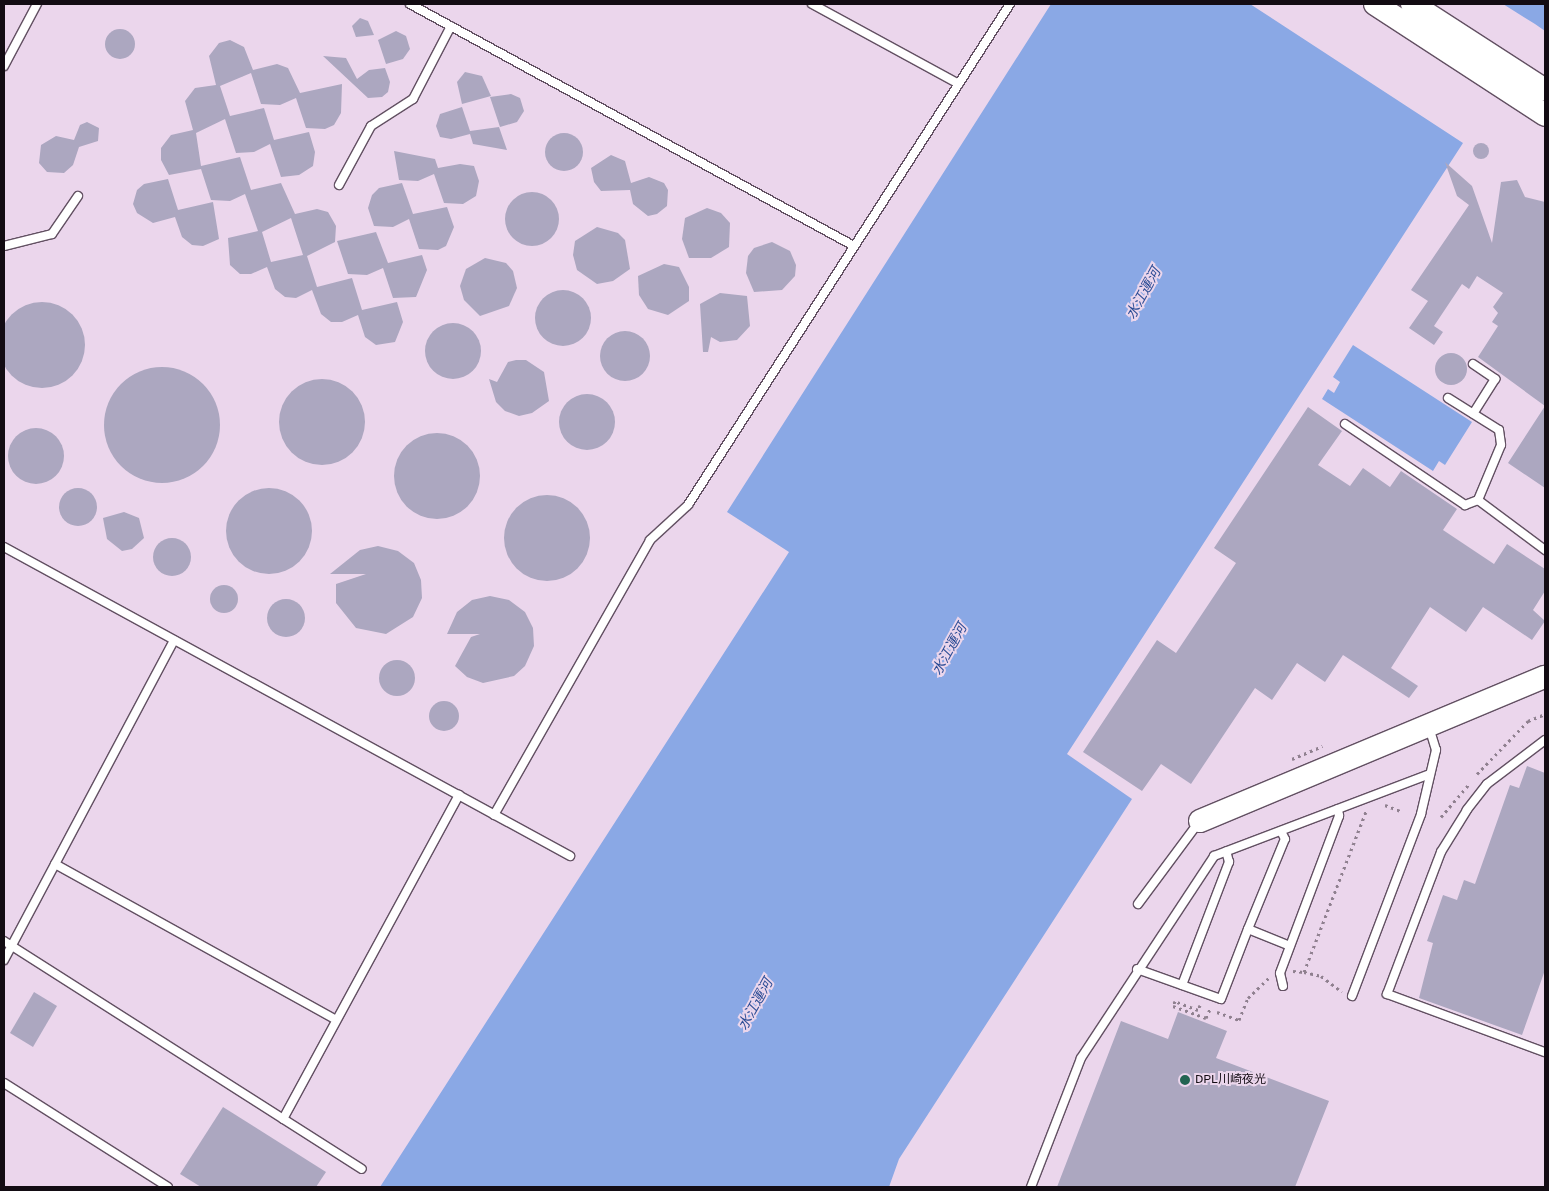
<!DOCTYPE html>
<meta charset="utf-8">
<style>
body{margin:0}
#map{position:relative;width:1549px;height:1191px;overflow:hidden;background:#ebd6ec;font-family:"Public Sans","Noto Sans JP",sans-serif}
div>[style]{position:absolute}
.water>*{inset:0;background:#8aa8e5}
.building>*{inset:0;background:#aca7c0}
.round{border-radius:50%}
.path>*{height:3px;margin-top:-1.5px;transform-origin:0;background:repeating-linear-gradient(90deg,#8f808f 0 2.5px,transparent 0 6.5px)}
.roads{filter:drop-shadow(1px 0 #625062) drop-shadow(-1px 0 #625062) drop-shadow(0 1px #625062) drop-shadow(0 -1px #625062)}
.lane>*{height:8px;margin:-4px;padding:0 4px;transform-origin:4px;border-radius:4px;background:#fff}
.secondary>*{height:22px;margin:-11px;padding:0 11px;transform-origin:11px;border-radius:11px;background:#fff}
.dots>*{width:14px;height:14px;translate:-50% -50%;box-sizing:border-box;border:2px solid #ebd6ec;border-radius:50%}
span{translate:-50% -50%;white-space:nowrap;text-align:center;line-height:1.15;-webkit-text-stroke:4px #ebd6ec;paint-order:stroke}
.poi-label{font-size:12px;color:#130c13}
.left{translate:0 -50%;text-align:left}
.water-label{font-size:14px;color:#2e4e96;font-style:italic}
.frame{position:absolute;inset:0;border:5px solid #130c13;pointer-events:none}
</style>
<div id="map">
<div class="water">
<i style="clip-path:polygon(1051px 4px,1250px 4px,1463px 143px,1067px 754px,1132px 799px,899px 1159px,889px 1187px,380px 1187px,789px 552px,727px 512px)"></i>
<i style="clip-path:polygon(1503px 4px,1545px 4px,1545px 31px,1535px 24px)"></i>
<i style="clip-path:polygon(1353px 345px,1472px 422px,1445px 465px,1439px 461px,1433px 471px,1322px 399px,1328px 389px,1334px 393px,1340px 382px,1333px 377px)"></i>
</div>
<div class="building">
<i style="clip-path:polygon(360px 18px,368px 21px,374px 35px,356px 37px,352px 26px)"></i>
<i class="round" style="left:105px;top:29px;width:30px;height:30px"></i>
<i style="clip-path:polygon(396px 31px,406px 36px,410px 49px,403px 59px,386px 64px,378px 40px)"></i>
<i style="clip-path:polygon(evenodd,230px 40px,244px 47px,253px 70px,277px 64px,288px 68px,300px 93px,342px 84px,341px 113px,334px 125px,325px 129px,306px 128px,296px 98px,280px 105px,261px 104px,251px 73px,220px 86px,230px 116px,264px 108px,274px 140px,309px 132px,315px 152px,313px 166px,299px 175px,281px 177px,270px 144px,254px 152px,236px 153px,225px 119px,196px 133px,201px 166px,240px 157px,251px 190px,281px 183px,295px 214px,317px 209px,328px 212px,336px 226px,335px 242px,307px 256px,317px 287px,352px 278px,362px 310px,397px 302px,403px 322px,395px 342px,376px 345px,365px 337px,358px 315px,342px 322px,331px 322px,321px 314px,312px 290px,296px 298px,285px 297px,275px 289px,267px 267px,251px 274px,240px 274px,230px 265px,228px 238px,258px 231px,245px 194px,230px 201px,211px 200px,201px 169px,169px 175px,161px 160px,161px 148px,171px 135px,193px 130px,185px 101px,195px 88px,216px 85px,209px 56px,219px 43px,230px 40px,291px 218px,303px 255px,271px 262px,262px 232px,291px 218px)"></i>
<i style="clip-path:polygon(323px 56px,346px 58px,357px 79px,369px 70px,385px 68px,390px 82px,388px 92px,382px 97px,368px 98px)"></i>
<i style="clip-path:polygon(465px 72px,482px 76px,491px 96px,462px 104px,457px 82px)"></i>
<i style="clip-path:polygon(511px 94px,520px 98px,524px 111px,517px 122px,500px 127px,490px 97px)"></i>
<i style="clip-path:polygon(462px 107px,470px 131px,499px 127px,507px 150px,473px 144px,470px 134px,451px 139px,440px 137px,436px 126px,440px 114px)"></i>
<i style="clip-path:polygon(87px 122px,99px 128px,98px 141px,79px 147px,73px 165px,64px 173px,47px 172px,39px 163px,41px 145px,56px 136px,74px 140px,80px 125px)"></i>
<i class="round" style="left:545px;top:133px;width:38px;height:38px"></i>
<i class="round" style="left:1473px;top:143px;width:16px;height:16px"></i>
<i style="clip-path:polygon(394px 151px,435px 159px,438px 168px,460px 164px,474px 166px,479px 181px,476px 196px,463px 204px,444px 203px,434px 174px,418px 181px,399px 180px)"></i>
<i style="clip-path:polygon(611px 155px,625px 161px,631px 183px,649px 177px,664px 183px,668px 190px,667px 206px,657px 214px,648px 216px,633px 204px,630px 190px,601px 191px,594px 182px,591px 168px)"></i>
<i style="clip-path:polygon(1445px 162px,1472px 186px,1492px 243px,1501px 182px,1517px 180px,1525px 197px,1545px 202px,1545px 488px,1508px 463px,1545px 406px,1478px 357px,1498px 326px,1492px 322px,1498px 313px,1493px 307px,1503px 293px,1477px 276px,1469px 289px,1462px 284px,1434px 326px,1443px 332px,1434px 345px,1409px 328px,1428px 301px,1411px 290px,1469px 205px,1457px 196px)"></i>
<i style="clip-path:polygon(168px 179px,178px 210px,213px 202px,219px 239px,203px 246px,192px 245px,182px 237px,175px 217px,153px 223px,137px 213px,133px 204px,137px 190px,144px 184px)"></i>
<i style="clip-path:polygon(402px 183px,413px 214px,447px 207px,454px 227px,446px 246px,438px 250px,419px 249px,409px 219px,393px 227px,374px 226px,368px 208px,372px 195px,379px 188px)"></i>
<i class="round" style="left:505px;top:192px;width:54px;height:54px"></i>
<i style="clip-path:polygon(707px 208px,721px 213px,730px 223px,729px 247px,711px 258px,689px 258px,682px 239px,685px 218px)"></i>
<i style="clip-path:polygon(597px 227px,618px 233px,625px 240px,630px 269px,613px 281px,597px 284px,577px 270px,573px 255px,575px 241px)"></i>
<i style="clip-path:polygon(376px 232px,388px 263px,422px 255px,427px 270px,416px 297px,393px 298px,383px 268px,367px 275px,348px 274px,337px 241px)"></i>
<i style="clip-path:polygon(772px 242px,790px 251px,796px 265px,795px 276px,782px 290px,754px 292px,746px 273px,748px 256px,754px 248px)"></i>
<i style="clip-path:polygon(485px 258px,506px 263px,513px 271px,517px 288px,509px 306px,480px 316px,464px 300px,460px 286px,466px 269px)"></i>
<i style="clip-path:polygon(664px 264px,679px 267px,689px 287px,689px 301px,668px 315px,648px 309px,639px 295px,638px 276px)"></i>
<i class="round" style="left:535px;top:290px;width:56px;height:56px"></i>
<i style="clip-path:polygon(720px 293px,747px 296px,750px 326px,737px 340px,720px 342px,711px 337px,708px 352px,703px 352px,700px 304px)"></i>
<i class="round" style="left:-1px;top:302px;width:86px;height:86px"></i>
<i class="round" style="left:425px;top:323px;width:56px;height:56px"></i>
<i class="round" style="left:600px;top:331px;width:50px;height:50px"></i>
<i class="round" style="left:1435px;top:353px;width:32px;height:32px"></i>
<i style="clip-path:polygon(516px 360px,526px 360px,544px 372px,549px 401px,532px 413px,519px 416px,505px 411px,496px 402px,489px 379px,497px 382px,508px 362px)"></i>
<i class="round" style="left:104px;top:367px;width:116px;height:116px"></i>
<i class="round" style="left:279px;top:379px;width:86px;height:86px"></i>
<i class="round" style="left:559px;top:394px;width:56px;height:56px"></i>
<i style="clip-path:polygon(1308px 407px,1342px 431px,1318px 465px,1350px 486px,1363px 468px,1390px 487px,1401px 471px,1457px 509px,1443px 530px,1494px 564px,1507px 544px,1545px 569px,1545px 591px,1533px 610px,1545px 621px,1532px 640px,1483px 607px,1466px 632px,1430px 607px,1391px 668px,1418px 686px,1409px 698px,1343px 655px,1325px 682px,1297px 663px,1272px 700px,1255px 688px,1191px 784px,1161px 764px,1142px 791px,1083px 752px,1157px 640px,1176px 653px,1236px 563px,1214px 548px)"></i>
<i class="round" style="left:8px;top:428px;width:56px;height:56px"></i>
<i class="round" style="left:394px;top:433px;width:86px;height:86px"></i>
<i class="round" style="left:226px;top:488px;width:86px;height:86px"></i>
<i class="round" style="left:59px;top:488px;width:38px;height:38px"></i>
<i class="round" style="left:504px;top:495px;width:86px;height:86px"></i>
<i style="clip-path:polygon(124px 512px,139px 518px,144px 538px,132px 549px,122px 551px,107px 539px,103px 518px)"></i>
<i class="round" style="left:153px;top:538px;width:38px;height:38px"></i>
<i style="clip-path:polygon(378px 546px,398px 551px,414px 563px,421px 580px,422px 598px,413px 617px,386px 634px,356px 628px,336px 603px,336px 584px,366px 574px,330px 574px,360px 550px)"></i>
<i class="round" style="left:210px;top:585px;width:28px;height:28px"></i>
<i style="clip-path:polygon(490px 596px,509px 600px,525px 612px,533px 628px,534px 646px,525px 666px,514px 676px,483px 683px,467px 677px,455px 666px,471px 637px,480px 634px,447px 634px,457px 612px,472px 600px)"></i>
<i class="round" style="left:267px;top:599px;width:38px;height:38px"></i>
<i class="round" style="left:379px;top:660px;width:36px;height:36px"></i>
<i class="round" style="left:429px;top:701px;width:30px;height:30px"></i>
<i style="clip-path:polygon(1527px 766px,1545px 773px,1545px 970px,1522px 1035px,1419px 998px,1433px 943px,1427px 941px,1443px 895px,1457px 900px,1464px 880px,1475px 884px,1510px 785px,1519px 788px)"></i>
<i style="clip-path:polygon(34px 992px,57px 1006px,33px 1047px,10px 1033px)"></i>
<i style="clip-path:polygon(1178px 1012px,1227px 1031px,1216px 1058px,1329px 1101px,1295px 1187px,1057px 1187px,1121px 1021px,1168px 1039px)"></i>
<i style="clip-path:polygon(223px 1107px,326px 1172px,316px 1187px,201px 1187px,180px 1174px)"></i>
</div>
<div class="path">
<i style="left:1292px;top:759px;width:33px;rotate:-23deg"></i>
<i style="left:1477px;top:774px;width:74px;rotate:-46.1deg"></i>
<i style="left:1528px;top:721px;width:18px;rotate:-22deg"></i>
<i style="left:1385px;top:805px;width:19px;rotate:21deg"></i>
<i style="left:1441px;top:817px;width:45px;rotate:-49.5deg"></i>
<i style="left:1293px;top:971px;width:11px;rotate:5deg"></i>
<i style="left:1304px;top:972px;width:173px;rotate:-68.9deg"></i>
<i style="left:1304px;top:972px;width:17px;rotate:13deg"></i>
<i style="left:1321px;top:976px;width:26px;rotate:37deg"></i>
<i style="left:1200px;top:1005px;width:5px;rotate:112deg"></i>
<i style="left:1198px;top:1010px;width:25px;rotate:-159deg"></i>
<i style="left:1175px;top:1001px;width:5px;rotate:112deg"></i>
<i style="left:1173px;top:1006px;width:35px;rotate:20deg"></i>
<i style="left:1206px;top:1018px;width:10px;rotate:-66deg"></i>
<i style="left:1217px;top:1012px;width:23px;rotate:20deg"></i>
<i style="left:1239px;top:1020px;width:24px;rotate:-68deg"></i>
<i style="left:1248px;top:998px;width:30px;rotate:-44deg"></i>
</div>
<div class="roads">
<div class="lane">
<i style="left:410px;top:4px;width:506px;rotate:28.59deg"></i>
<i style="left:812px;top:4px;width:167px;rotate:28.6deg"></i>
<i style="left:4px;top:66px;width:70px;rotate:-62deg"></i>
<i style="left:339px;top:185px;width:67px;rotate:-61.5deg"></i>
<i style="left:371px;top:126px;width:50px;rotate:-32.7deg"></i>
<i style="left:413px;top:99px;width:82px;rotate:-62.5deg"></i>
<i style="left:4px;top:246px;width:49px;rotate:-14deg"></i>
<i style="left:52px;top:234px;width:46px;rotate:-55.6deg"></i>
<i style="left:1473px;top:364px;width:27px;rotate:34deg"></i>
<i style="left:1495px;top:379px;width:41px;rotate:122.2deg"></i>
<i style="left:1448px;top:398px;width:60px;rotate:32.1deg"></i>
<i style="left:1499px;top:430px;width:15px;rotate:82deg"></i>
<i style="left:1501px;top:445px;width:60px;rotate:112.7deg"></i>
<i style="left:1345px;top:424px;width:145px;rotate:34deg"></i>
<i style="left:1465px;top:505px;width:14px;rotate:-21deg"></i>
<i style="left:1478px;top:500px;width:84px;rotate:36.7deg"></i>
<i style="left:4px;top:547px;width:645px;rotate:28.63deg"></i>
<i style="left:1545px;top:740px;width:73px;rotate:142.8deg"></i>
<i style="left:1487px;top:784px;width:33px;rotate:128deg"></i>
<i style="left:1467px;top:810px;width:49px;rotate:121.8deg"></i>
<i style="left:1441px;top:852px;width:152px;rotate:110.8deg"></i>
<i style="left:1387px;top:994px;width:168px;rotate:20.2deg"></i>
<i style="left:494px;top:815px;width:316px;rotate:-60.4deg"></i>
<i style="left:650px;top:540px;width:52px;rotate:-42.6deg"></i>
<i style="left:688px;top:505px;width:596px;rotate:-57.27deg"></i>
<i style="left:55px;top:864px;width:321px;rotate:29deg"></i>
<i style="left:1138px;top:904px;width:102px;rotate:-53.4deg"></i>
<i style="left:1248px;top:929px;width:97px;rotate:-67.7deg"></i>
<i style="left:1285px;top:839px;width:9px;rotate:-117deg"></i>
<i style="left:4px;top:941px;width:424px;rotate:32.5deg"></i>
<i style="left:4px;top:960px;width:362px;rotate:-62deg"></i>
<i style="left:1137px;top:969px;width:89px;rotate:19.7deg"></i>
<i style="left:1221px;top:999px;width:75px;rotate:-68.9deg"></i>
<i style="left:1248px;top:929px;width:45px;rotate:22deg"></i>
<i style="left:1182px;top:985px;width:132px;rotate:-69.1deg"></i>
<i style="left:1229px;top:862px;width:11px;rotate:-105deg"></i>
<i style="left:1283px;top:986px;width:13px;rotate:-103deg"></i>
<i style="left:1280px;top:973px;width:168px;rotate:-69.4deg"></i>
<i style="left:1339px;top:816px;width:7px;rotate:-98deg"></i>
<i style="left:1352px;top:996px;width:195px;rotate:-69.2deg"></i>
<i style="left:1421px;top:814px;width:66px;rotate:-76.8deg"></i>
<i style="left:1436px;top:750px;width:24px;rotate:-107deg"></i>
<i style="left:4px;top:1083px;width:194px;rotate:32.4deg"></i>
<i style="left:283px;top:1119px;width:369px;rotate:-61.5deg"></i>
<i style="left:1031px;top:1187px;width:138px;rotate:-68.8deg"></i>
<i style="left:1081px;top:1058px;width:242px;rotate:-56.6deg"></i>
<i style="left:1214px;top:856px;width:231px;rotate:-20.8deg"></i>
</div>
<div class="secondary">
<i style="left:1375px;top:4px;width:203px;rotate:33.1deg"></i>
<i style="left:1412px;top:4px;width:158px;rotate:32.9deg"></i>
<i style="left:1200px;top:821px;width:374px;rotate:-22.7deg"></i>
</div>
</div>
<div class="dots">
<i style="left:1185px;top:1080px;background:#236452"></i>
</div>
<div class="poi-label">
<span class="left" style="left:1195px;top:1080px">DPL川崎夜光</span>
</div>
<div class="water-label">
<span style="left:1143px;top:293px;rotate:-61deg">水江運河</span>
<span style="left:949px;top:649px;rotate:-61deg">水江運河</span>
<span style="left:755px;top:1004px;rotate:-61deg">水江運河</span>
</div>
<div class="frame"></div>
</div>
